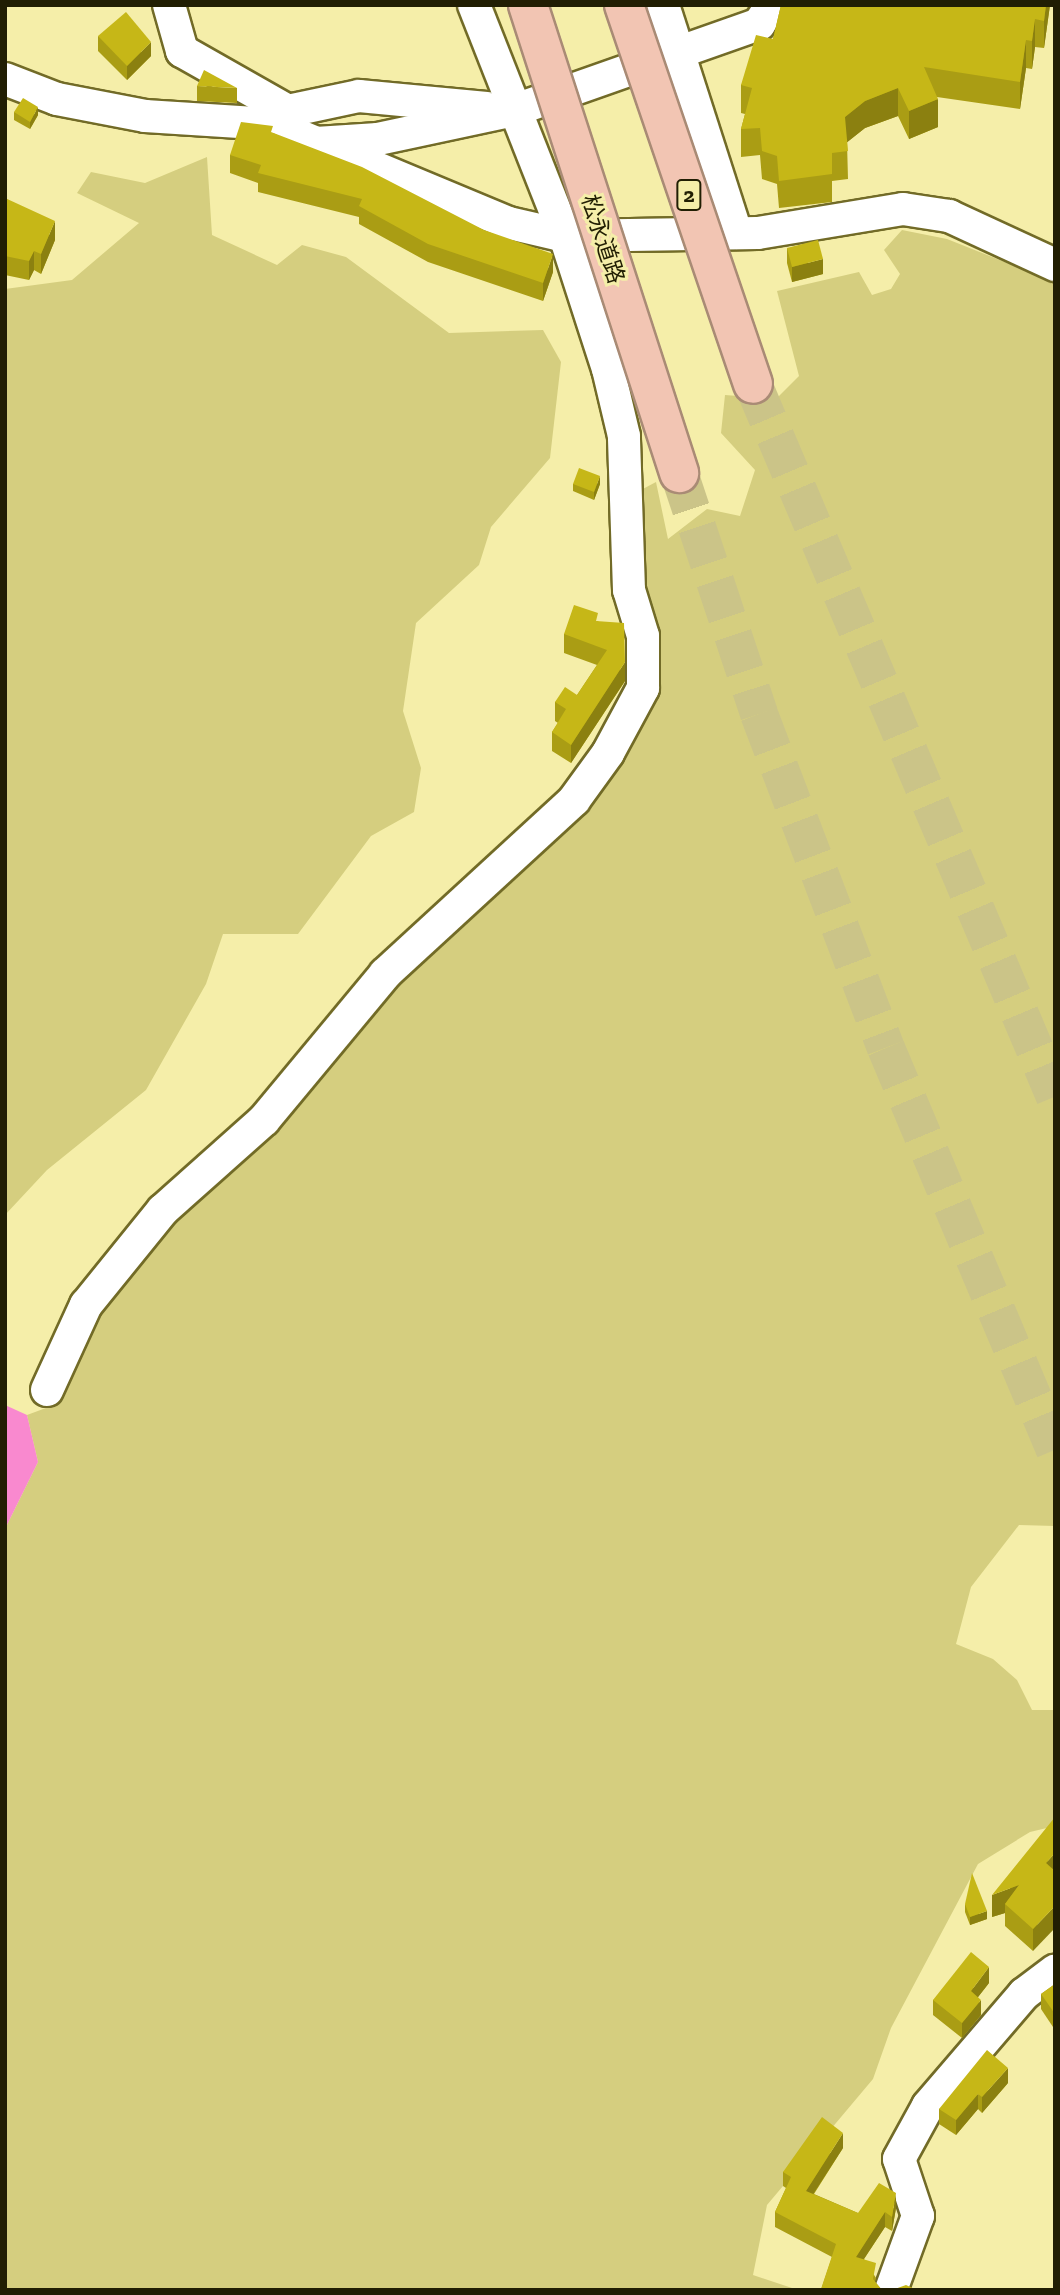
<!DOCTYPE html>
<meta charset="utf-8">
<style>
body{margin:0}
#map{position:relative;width:1060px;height:2295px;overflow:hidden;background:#f5eea9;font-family:"Zilla Slab","Noto Sans JP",serif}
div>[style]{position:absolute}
.green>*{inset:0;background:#d5ce7f}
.water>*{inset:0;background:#f989cf}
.highway-tunnel>*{height:38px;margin-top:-19px;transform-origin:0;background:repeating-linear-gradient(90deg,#cbc488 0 38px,transparent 0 57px)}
.roads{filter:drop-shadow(2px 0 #726b27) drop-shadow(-2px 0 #726b27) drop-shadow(0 2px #726b27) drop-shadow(0 -2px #726b27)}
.minor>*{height:32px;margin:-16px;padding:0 16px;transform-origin:16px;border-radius:16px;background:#fff}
.bridges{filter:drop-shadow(2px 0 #a98b75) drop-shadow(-2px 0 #a98b75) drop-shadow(0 2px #a98b75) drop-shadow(0 -2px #a98b75)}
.highway-bridge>*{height:38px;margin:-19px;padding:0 19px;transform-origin:19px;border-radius:19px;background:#f2c5b3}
.wall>*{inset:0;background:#aa9d14}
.shaded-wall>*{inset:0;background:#8b8010}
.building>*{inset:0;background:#c6b717}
span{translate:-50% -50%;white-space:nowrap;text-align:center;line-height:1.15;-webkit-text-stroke:6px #f5eea9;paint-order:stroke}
.shield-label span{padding:2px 5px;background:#f5eea9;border:2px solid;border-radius:5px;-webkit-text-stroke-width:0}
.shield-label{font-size:21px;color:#211e03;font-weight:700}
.street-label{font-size:23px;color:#211e03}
.frame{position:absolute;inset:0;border:7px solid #211e03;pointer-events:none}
</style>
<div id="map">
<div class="green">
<i style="clip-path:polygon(207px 157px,212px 235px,277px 265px,302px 245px,346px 257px,449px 333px,543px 330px,561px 362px,550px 458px,491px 527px,479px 565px,416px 623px,403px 711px,421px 768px,414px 812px,371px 836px,298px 934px,223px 934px,206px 984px,146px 1090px,47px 1170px,5px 1215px,5px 289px,72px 280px,139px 223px,77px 193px,91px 172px,145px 183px)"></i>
<i style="clip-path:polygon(902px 230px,947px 239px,1055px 282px,1055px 1526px,1019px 1525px,971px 1587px,956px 1644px,993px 1659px,1017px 1680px,1032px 1710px,1055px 1710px,1055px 1826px,1030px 1832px,978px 1864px,891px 2028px,873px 2079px,767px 2205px,753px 2275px,798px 2290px,5px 2290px,5px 1529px,38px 1462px,27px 1415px,54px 1405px,81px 1337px,121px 1275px,374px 996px,618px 761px,641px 593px,641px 490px,656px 482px,668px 539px,707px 509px,740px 516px,755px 470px,721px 433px,725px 395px,776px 399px,799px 376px,777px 291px,859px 272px,872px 295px,891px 289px,900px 274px,884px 250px)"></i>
</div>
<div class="water">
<i style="clip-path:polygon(5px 1405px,27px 1415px,38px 1462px,5px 1529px)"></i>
</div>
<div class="highway-tunnel">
<i style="left:753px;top:384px;width:774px;rotate:67.04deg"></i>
<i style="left:679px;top:473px;width:254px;rotate:71.6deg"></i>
<i style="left:759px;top:714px;width:357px;rotate:69.2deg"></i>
<i style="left:886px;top:1048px;width:436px;rotate:67.2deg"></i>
</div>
<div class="roads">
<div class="minor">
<i style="left:169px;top:5px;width:48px;rotate:74.2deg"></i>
<i style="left:182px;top:51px;width:122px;rotate:29.5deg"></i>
<i style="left:288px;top:111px;width:73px;rotate:-11.9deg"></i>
<i style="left:359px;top:96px;width:128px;rotate:5.4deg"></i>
<i style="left:663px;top:5px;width:239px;rotate:72.2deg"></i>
<i style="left:5px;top:79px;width:56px;rotate:21deg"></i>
<i style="left:57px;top:99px;width:90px;rotate:10.9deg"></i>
<i style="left:145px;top:116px;width:126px;rotate:3.6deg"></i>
<i style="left:271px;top:124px;width:258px;rotate:22.6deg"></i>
<i style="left:509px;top:223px;width:57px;rotate:13.1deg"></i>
<i style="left:565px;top:236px;width:193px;rotate:-0.9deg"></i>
<i style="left:758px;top:233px;width:147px;rotate:-9.4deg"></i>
<i style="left:903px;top:209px;width:47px;rotate:8.7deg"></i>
<i style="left:949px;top:216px;width:117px;rotate:24.8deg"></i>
<i style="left:316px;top:143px;width:62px;rotate:-3.7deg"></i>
<i style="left:378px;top:139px;width:140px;rotate:-12deg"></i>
<i style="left:515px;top:110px;width:259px;rotate:-19.4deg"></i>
<i style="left:759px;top:24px;width:23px;rotate:-56deg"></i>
<i style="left:47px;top:1390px;width:94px;rotate:-65.4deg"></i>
<i style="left:86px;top:1305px;width:122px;rotate:-51deg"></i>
<i style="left:163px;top:1210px;width:135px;rotate:-41.7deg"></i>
<i style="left:264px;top:1120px;width:190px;rotate:-50.3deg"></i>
<i style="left:385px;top:974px;width:257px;rotate:-42.6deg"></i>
<i style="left:574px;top:800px;width:58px;rotate:-54.1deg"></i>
<i style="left:608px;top:753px;width:74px;rotate:-61.7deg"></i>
<i style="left:643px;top:688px;width:52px;rotate:-90deg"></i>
<i style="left:643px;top:636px;width:48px;rotate:-106.9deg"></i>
<i style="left:629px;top:590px;width:154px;rotate:-91.9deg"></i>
<i style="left:624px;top:436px;width:69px;rotate:-103.4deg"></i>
<i style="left:608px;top:369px;width:140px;rotate:-107.9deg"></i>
<i style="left:565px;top:236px;width:248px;rotate:-111.5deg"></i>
<i style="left:891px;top:2290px;width:79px;rotate:-70deg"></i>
<i style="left:918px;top:2216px;width:60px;rotate:-108.4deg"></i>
<i style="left:899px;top:2159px;width:60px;rotate:-61.3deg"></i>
<i style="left:928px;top:2106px;width:148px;rotate:-49.4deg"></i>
<i style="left:1024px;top:1994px;width:39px;rotate:-37deg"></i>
</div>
</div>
<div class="bridges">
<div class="highway-bridge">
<i style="left:528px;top:5px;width:492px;rotate:72.1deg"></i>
<i style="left:624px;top:5px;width:400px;rotate:71.2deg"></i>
</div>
</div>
<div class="wall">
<i style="clip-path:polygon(781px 5px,1050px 5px,1044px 48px,1035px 47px,1032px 69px,1026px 68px,1020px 109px,937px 97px,938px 127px,909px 139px,898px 116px,865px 128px,847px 142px,848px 179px,832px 181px,832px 202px,779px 208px,777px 184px,762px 179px,760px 155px,741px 157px,741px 129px,745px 114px,741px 113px,741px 85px,773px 39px)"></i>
<i style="clip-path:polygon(98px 36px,151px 56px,127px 80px,98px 51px)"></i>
<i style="clip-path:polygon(197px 86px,237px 88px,237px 103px,197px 101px)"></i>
<i style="clip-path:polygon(14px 112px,38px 115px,30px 129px,14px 120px)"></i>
<i style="clip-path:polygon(273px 133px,553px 272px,543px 301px,428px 262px,359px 224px,359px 217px,258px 192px,258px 183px,230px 173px,230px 155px)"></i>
<i style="clip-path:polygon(5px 198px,55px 240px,41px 274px,34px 270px,29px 280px,5px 275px)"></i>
<i style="clip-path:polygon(787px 248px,823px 274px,792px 282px,787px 263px)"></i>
<i style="clip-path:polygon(573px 484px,600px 484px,594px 500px,573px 491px)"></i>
<i style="clip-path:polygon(598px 621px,625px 681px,571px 763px,552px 751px,552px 732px,558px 723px,555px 721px,555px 702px,577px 695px,597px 665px,564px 653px,564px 634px)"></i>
<i style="clip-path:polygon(1055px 1817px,1033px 1951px,1005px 1926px,1005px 1913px,992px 1917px)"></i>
<i style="clip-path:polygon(965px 1904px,987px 1919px,970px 1925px,965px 1912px)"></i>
<i style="clip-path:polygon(989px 1983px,978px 1997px,981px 2015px,962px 2038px,933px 2015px,933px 2000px)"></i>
<i style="clip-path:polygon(1055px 1984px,1055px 2030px,1041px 2009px,1041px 1994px)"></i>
<i style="clip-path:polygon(1008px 2083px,982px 2113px,978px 2109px,956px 2135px,939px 2124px,939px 2109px)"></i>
<i style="clip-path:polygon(843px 2148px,814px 2194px,858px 2213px,896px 2208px,892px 2231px,885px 2227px,864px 2259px,876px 2278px,875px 2282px,882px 2290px,821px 2290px,832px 2257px,775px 2227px,775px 2212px,786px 2188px,783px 2186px,783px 2172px)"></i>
</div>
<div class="shaded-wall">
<i style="clip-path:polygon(1046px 5px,1050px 5px,1044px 48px,1044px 21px)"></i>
<i style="clip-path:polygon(1035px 19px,1035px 47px,1032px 69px,1032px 41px)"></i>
<i style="clip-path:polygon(1026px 40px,1026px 68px,1020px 109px,1020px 82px)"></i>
<i style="clip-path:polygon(151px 42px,151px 56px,127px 80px,127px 66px)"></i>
<i style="clip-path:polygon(898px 88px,898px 116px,865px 128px,845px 144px,845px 117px,865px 101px)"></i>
<i style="clip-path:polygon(938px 99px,938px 127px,909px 139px,909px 111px)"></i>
<i style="clip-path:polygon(38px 107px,38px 115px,30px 129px,30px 122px)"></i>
<i style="clip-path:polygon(55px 221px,55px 240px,41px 274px,41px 254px)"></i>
<i style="clip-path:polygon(34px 251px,34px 270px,29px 280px,29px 261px)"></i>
<i style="clip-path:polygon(553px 254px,553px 272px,543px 301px,543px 283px)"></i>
<i style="clip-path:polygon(823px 259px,823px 274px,792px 282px,792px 267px)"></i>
<i style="clip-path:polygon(600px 476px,600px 484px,594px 500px,594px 492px)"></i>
<i style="clip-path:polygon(625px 662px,625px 681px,571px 763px,571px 745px)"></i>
<i style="clip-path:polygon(1055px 1853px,1055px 1876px,1046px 1863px)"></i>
<i style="clip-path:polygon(1019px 1885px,1005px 1904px,1005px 1913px,992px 1917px,992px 1895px)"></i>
<i style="clip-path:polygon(1055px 1906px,1055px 1928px,1033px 1951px,1033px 1929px)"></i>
<i style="clip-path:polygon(987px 1911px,987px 1919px,970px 1925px,970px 1917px)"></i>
<i style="clip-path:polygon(989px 1967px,989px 1983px,971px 2006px,971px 1991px)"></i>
<i style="clip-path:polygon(981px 2000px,981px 2015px,962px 2038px,962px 2023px)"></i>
<i style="clip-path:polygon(1008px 2068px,1008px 2083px,982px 2113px,982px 2097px)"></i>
<i style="clip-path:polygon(978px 2094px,978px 2109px,956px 2135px,956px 2120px)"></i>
<i style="clip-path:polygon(843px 2133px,843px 2148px,806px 2205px,806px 2191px)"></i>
<i style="clip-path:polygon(896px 2193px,896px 2208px,892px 2231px,892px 2217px)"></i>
<i style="clip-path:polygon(885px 2212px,885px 2227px,856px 2271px,856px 2257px)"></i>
</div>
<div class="building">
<i style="clip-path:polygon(781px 5px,1046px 5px,1044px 21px,1035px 19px,1032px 41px,1026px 40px,1020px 82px,924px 67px,938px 99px,909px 111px,898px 88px,865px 101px,845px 117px,848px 151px,832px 153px,832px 174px,779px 181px,777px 156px,762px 151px,760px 128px,741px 129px,752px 88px,741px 85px,756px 35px,773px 39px)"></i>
<i style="clip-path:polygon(126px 12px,151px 42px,127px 66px,98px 36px)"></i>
<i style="clip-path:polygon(204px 70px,237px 88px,197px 86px)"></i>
<i style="clip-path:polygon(23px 98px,38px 107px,30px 122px,14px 112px)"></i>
<i style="clip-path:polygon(241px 122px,273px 126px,271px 132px,362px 167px,484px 230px,553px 254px,543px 283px,428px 244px,359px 206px,362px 199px,258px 173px,261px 165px,230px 155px)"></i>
<i style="clip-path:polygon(5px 198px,55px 221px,41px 254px,34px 251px,29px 261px,5px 256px)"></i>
<i style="clip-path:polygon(818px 240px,823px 259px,792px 267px,787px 248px)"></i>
<i style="clip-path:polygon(579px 468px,600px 476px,594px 492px,573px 484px)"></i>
<i style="clip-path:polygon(574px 605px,598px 613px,596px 621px,624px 623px,625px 662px,571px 745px,552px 732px,566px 709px,555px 702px,565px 687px,577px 695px,607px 650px,564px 634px)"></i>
<i style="clip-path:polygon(1055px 1817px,1055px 1853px,1046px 1863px,1055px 1871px,1055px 1906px,1033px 1929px,1005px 1904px,1019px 1885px,992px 1895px)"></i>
<i style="clip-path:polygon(972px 1873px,987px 1911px,970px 1917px,965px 1904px)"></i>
<i style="clip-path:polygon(971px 1952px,989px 1967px,971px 1991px,981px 2000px,962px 2023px,933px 2000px)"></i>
<i style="clip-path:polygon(1055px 1984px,1055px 2014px,1041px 1994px)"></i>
<i style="clip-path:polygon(987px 2050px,1008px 2068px,982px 2097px,978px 2094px,956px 2120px,939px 2109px)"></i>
<i style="clip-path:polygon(822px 2117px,843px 2133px,806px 2191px,858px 2213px,879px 2183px,896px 2193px,892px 2217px,885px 2212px,856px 2257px,876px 2263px,873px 2279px,882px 2290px,824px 2290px,821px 2289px,836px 2244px,775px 2212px,791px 2177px,783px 2172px)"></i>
<i style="clip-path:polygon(906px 2285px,917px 2290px,892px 2290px)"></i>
</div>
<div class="shield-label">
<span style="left:689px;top:195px">2</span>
</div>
<div class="street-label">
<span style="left:603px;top:239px;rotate:72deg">松永道路</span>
</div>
<div class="frame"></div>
</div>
